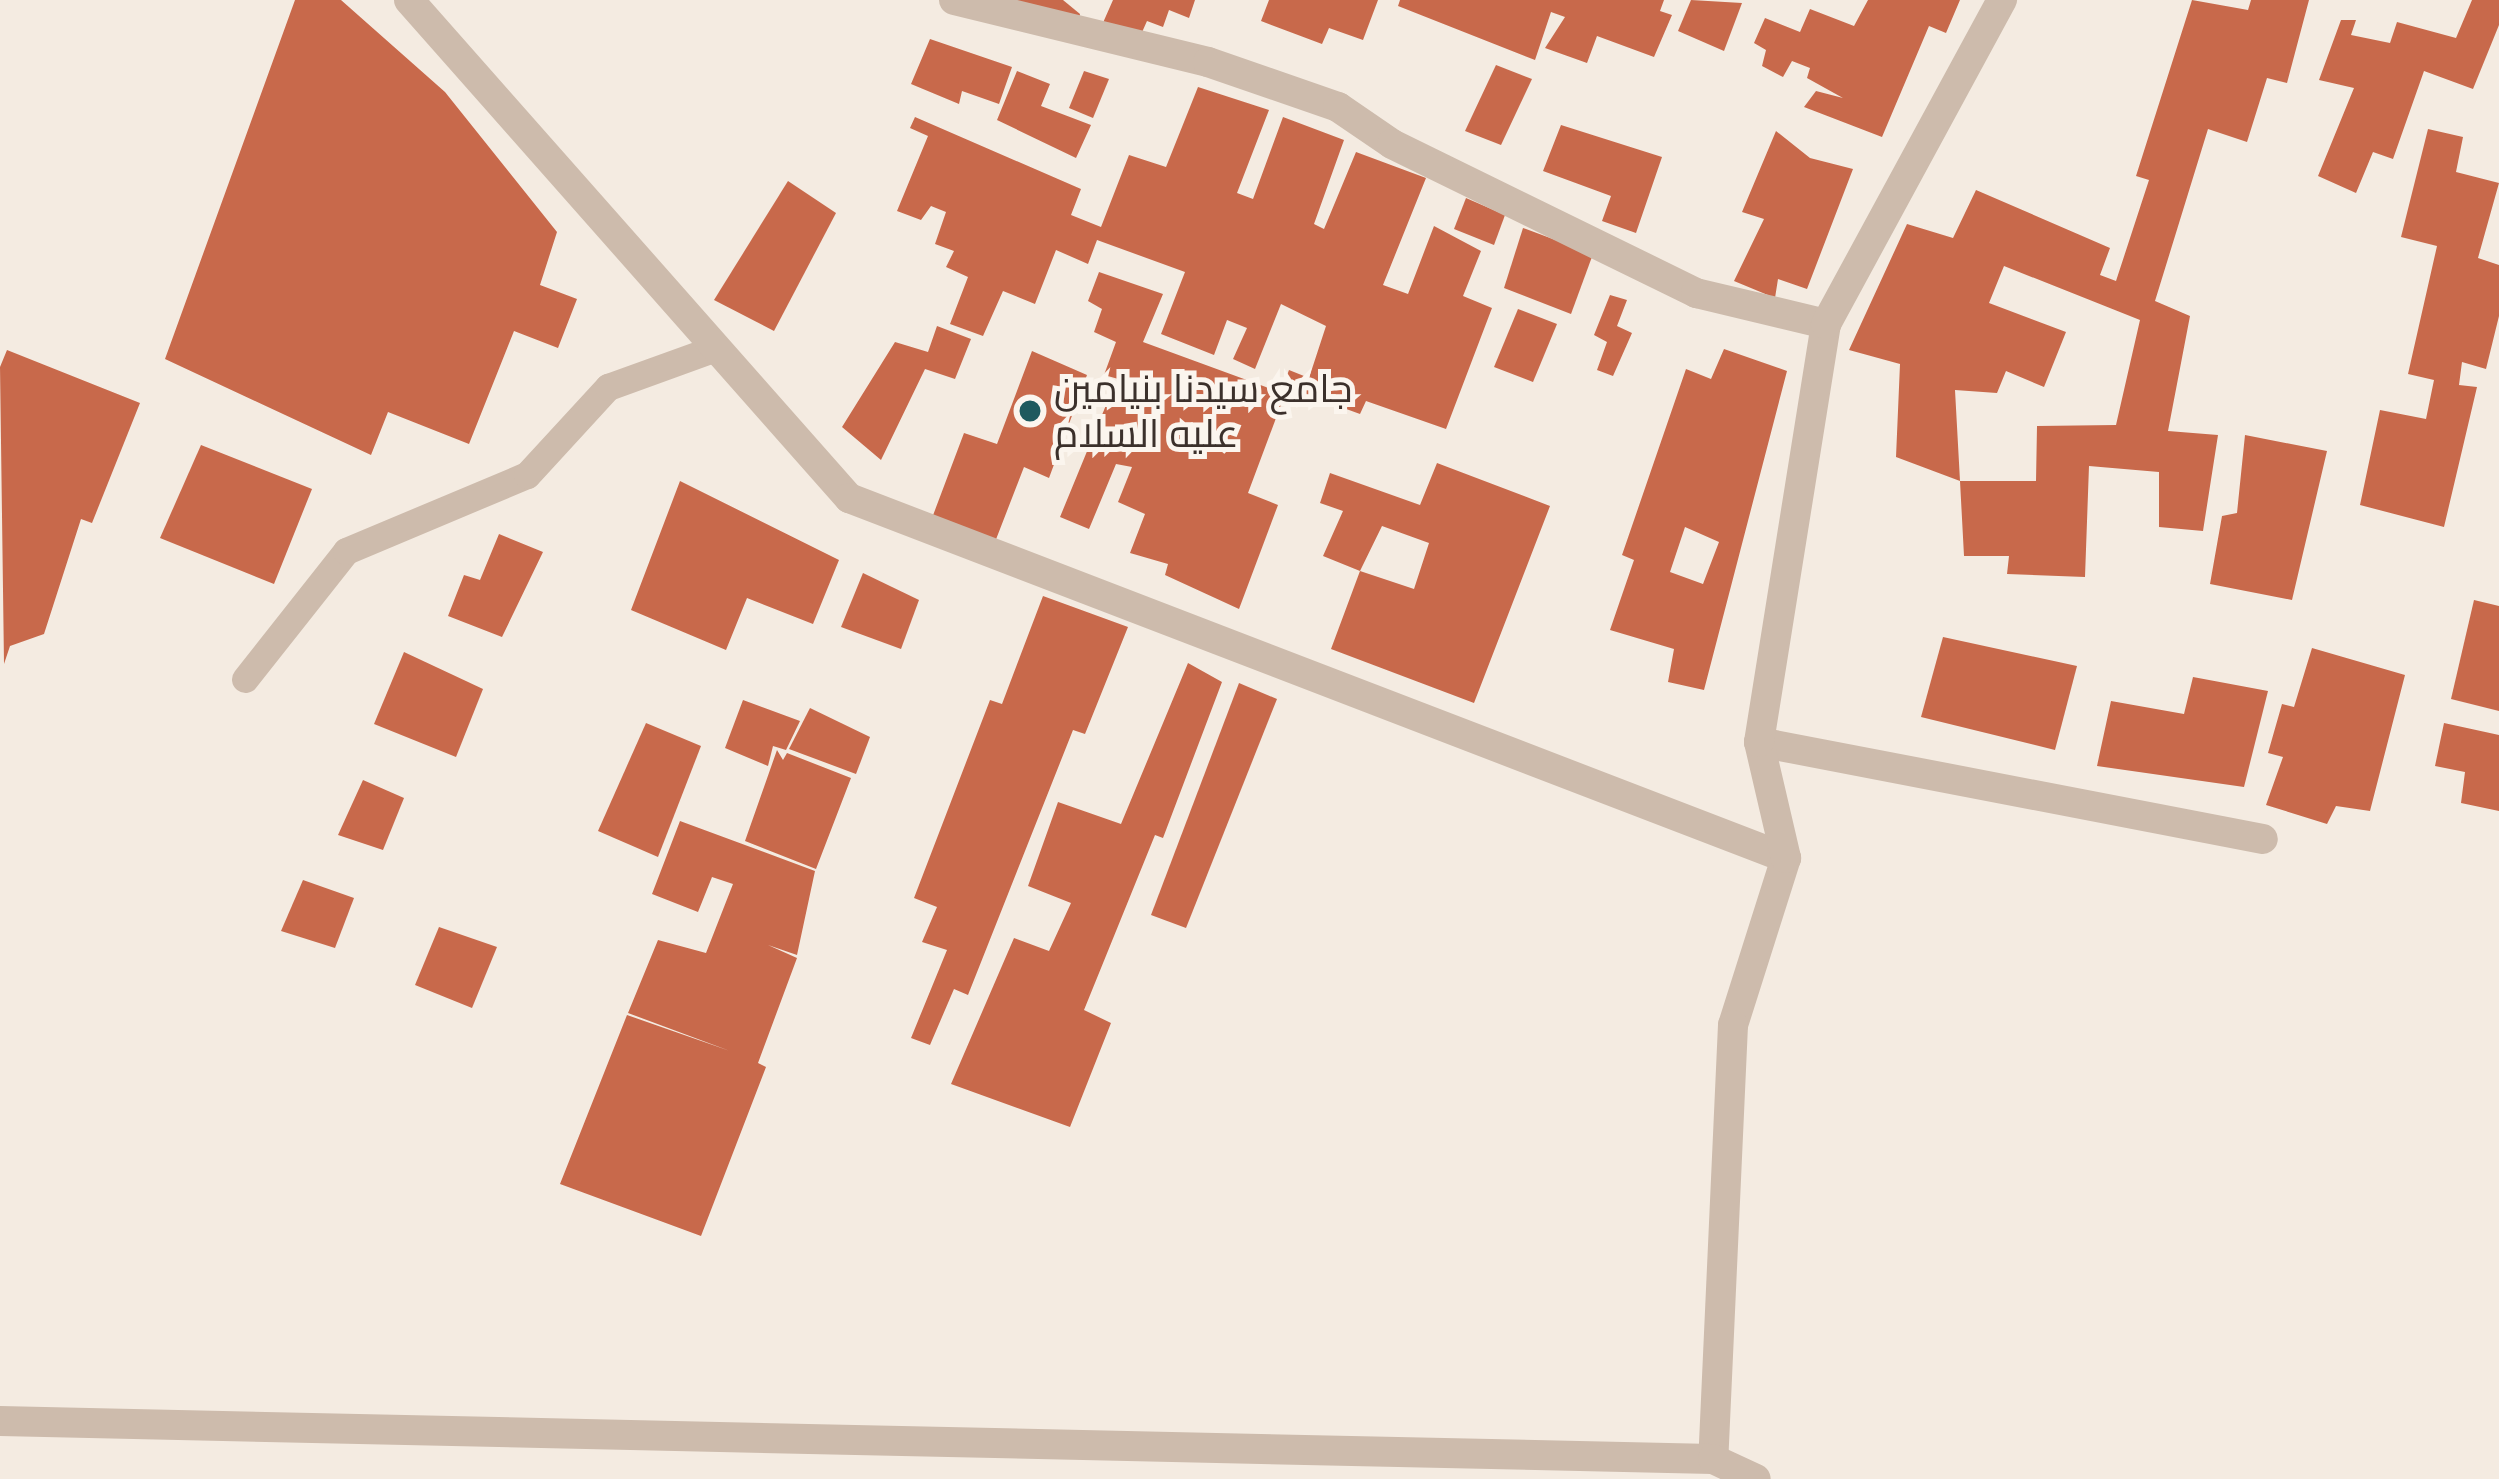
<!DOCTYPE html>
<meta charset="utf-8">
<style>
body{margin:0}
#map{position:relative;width:2499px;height:1479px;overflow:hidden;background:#f4ebe1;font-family:Montserrat,Cairo,sans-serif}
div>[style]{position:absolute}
.building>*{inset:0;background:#c8694b}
.lane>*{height:27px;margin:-13.5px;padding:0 13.5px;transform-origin:13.5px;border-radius:13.5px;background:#cdbbac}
.street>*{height:30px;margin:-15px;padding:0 15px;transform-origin:15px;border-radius:15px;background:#cdbbac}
.dots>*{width:33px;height:33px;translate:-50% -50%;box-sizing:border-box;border:6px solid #fbf5ee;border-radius:50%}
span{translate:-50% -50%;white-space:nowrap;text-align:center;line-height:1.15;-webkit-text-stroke:10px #fbf5ee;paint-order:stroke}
.poi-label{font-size:39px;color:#3b302b}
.left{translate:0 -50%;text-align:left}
</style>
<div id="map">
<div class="building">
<i style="clip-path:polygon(295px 0,341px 0,445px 92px,557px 232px,540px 285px,577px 299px,558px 348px,514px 331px,469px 444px,388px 412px,371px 455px,165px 359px)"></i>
<i style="clip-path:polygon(1007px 0,1063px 0,1080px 14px,1077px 30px)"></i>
<i style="clip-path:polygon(1113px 0,1195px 0,1189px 18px,1169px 10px,1163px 27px,1147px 21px,1139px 39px,1102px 25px)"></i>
<i style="clip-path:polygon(1269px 0,1378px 0,1363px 40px,1329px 28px,1322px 44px,1261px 21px)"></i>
<i style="clip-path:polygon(1400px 0,1664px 0,1660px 11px,1672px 15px,1654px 57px,1597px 36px,1587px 63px,1545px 48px,1565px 17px,1551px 12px,1535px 60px,1398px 6px)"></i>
<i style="clip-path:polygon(1691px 0,1742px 3px,1724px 51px,1678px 31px)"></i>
<i style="clip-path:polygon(1868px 0,1960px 0,1946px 33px,1929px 26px,1882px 137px,1804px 107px,1816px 91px,1843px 98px,1807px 78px,1810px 68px,1792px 61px,1783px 77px,1762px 66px,1766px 50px,1754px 43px,1765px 18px,1800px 32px,1810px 9px,1854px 26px)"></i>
<i style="clip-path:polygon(2192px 0,2248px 10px,2251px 0,2309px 0,2287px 83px,2267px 78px,2247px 142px,2208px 129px,2155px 301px,2190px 316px,2168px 431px,2218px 435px,2203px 531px,2159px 527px,2159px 472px,2089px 466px,2085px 577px,2007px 574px,2009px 556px,1964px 556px,1960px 481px,2036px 481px,2037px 426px,2116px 425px,2140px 320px,2004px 266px,1989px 303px,2066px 332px,2044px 387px,2006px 371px,1997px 393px,1955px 390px,1960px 481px,1896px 457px,1900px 364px,1849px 350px,1907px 224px,1953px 238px,1976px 190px,2110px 248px,2100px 275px,2116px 281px,2149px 180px,2136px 176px)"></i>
<i style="clip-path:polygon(2472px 0,2499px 0,2499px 25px,2473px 89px,2424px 71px,2393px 159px,2373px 152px,2356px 193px,2318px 176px,2354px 88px,2319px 80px,2341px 20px,2356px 20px,2351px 35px,2390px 43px,2397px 22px,2456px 38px)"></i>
<i style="clip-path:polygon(930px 39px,1012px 67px,999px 104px,962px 91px,959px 104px,911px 84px)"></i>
<i style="clip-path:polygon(1496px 65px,1532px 79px,1501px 145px,1465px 131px)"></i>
<i style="clip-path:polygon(1017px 71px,1050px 84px,1041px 106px,1091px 125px,1076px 158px,997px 120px)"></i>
<i style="clip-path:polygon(1084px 71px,1109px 79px,1093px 118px,1069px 108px)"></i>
<i style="clip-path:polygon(1198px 87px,1269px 110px,1237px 193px,1253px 199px,1283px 117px,1344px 140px,1314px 224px,1324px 229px,1356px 152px,1426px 178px,1383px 285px,1408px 294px,1434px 226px,1481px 251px,1463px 296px,1492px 308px,1446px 429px,1366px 401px,1360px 414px,1283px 386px,1289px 370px,1309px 378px,1326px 326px,1281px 304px,1255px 369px,1233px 359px,1247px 328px,1227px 320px,1214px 355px,1161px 334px,1185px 272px,1097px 240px,1088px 264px,1056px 250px,1035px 304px,1003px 291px,983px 336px,950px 324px,968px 277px,946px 267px,954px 251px,935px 244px,946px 212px,931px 206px,921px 220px,897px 211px,928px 136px,910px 128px,915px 117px,1081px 189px,1071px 215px,1101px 227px,1129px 155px,1166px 167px)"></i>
<i style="clip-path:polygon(1561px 125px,1662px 157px,1636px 233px,1602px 221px,1611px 196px,1543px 171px)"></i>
<i style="clip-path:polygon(2428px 129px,2463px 137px,2456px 172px,2499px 183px,2478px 258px,2499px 265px,2499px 316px,2486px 369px,2462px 362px,2459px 385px,2477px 387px,2444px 527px,2360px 505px,2380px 410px,2426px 419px,2434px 380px,2408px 374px,2437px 246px,2401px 237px)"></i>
<i style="clip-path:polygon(1776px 131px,1810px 158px,1853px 169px,1807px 289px,1778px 279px,1775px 298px,1734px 281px,1764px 219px,1742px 212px)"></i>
<i style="clip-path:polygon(788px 181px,836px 213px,774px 331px,714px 300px)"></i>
<i style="clip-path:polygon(1466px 198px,1505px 215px,1494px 245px,1454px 229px)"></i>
<i style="clip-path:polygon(1523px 228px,1593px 254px,1571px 314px,1504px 288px)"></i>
<i style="clip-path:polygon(1099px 272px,1163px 294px,1143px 342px,1285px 394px,1248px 493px,1278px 505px,1239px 609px,1165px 575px,1168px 564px,1130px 553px,1145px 514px,1118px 502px,1132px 467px,1116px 464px,1089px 529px,1060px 517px,1111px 393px,1141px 404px,1147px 387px,1104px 375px,1116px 342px,1094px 332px,1102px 309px,1088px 301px)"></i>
<i style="clip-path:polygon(1610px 295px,1627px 300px,1617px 326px,1632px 333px,1613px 376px,1597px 370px,1607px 342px,1594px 335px)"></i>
<i style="clip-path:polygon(1518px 309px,1557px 324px,1533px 382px,1494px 367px)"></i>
<i style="clip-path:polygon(937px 326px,971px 339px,955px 379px,925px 369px,881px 460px,842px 427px,895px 342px,928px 352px)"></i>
<i style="clip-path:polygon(evenodd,1724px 349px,1787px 371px,1704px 690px,1668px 682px,1674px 649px,1610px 630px,1634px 560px,1622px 555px,1686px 369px,1711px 379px,1724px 349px,1685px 527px,1719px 542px,1703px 584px,1670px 572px,1685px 527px)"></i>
<i style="clip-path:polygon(7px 350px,140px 403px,92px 523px,81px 519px,44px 634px,10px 646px,4px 664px,0 367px)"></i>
<i style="clip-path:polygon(1032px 351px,1087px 375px,1049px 478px,1024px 467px,995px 542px,932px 518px,964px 433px,997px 444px)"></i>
<i style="clip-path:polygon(2245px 435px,2327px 451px,2292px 600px,2210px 584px,2222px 516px,2237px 513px)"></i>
<i style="clip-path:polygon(201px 445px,312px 489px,274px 584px,160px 538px)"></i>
<i style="clip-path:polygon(evenodd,1437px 463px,1550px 506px,1474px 703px,1331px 649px,1360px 571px,1323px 556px,1343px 511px,1320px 503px,1330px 473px,1420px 505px,1437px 463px,1382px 526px,1429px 543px,1414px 589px,1360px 571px,1382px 526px)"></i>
<i style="clip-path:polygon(680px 481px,839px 560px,813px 624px,747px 598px,726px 650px,631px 610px)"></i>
<i style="clip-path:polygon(499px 534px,543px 552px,502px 637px,448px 616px,464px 575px,480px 580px)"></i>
<i style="clip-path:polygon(863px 573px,919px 600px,901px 649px,841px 627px)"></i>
<i style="clip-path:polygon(1043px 596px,1128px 627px,1085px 734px,1073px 730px,968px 995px,954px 989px,930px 1045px,911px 1038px,947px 950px,922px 942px,937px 907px,914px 898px,990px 700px,1002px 704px)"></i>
<i style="clip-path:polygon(2474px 600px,2499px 606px,2499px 711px,2451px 699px)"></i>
<i style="clip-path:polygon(1943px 637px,2077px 666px,2055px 750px,1921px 717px)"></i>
<i style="clip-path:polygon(2312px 648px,2405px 675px,2370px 811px,2336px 806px,2327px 824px,2266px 805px,2283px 757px,2268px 753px,2282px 704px,2294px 707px)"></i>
<i style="clip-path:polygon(404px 652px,483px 689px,456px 757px,374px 724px)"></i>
<i style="clip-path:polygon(1188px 663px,1222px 682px,1163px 838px,1155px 835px,1084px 1010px,1111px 1023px,1070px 1127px,951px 1084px,1014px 938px,1049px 951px,1071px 903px,1028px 886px,1058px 802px,1121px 824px)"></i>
<i style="clip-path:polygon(2193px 677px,2268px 691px,2244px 787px,2097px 766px,2111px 701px,2184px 714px)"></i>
<i style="clip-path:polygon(1239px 683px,1277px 699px,1186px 928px,1151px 915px)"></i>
<i style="clip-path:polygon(743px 700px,800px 721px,786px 750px,773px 746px,768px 766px,725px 748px)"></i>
<i style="clip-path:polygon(810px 708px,870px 737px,856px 774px,789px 749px)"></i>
<i style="clip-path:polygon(646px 723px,701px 746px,658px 857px,598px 831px)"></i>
<i style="clip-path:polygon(2444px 723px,2499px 735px,2499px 811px,2461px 803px,2465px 772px,2435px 766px)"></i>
<i style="clip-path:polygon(777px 750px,783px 760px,787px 753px,851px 778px,816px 869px,745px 841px)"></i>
<i style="clip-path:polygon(363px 780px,404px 798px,383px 850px,338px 835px)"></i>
<i style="clip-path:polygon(680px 821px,815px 871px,797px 955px,768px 945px,797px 958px,758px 1063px,766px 1067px,701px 1236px,560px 1184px,627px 1015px,730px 1051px,628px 1013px,658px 940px,706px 953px,733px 884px,712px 877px,698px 912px,652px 894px)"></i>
<i style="clip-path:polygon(303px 880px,354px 898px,335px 948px,281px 931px)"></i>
<i style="clip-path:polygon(439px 927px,497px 947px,472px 1008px,415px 985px)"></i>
</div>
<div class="lane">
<i style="left:245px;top:679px;width:163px;rotate:-51.7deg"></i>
<i style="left:346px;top:551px;width:196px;rotate:-22.8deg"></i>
<i style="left:527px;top:475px;width:120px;rotate:-47.4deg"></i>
<i style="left:608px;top:387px;width:115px;rotate:-19.9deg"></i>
</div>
<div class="street">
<i style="left:409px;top:0;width:665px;rotate:48.54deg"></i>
<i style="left:849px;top:498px;width:1004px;rotate:21.02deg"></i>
<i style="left:1786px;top:858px;width:175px;rotate:107.6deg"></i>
<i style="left:1733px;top:1025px;width:434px;rotate:92.6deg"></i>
<i style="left:954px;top:0;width:261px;rotate:13.7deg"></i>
<i style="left:1208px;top:62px;width:138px;rotate:19.1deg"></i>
<i style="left:1338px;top:107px;width:65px;rotate:34.4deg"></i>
<i style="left:1392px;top:144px;width:339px;rotate:26.1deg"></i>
<i style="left:1696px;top:293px;width:134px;rotate:13.4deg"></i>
<i style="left:1759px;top:742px;width:513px;rotate:10.89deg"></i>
<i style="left:1786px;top:858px;width:119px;rotate:-103.1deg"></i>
<i style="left:1759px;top:742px;width:423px;rotate:-80.9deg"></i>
<i style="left:1826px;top:324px;width:369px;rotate:-61.5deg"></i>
<i style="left:0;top:1421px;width:1713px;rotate:1.27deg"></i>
<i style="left:1713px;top:1459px;width:47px;rotate:24.9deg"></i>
</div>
<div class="dots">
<i style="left:1030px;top:411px;background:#1f5a5e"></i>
</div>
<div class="poi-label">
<span class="left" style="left:1054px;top:411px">جامع سيدنا بنيامين<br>عليه السلام</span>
</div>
</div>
